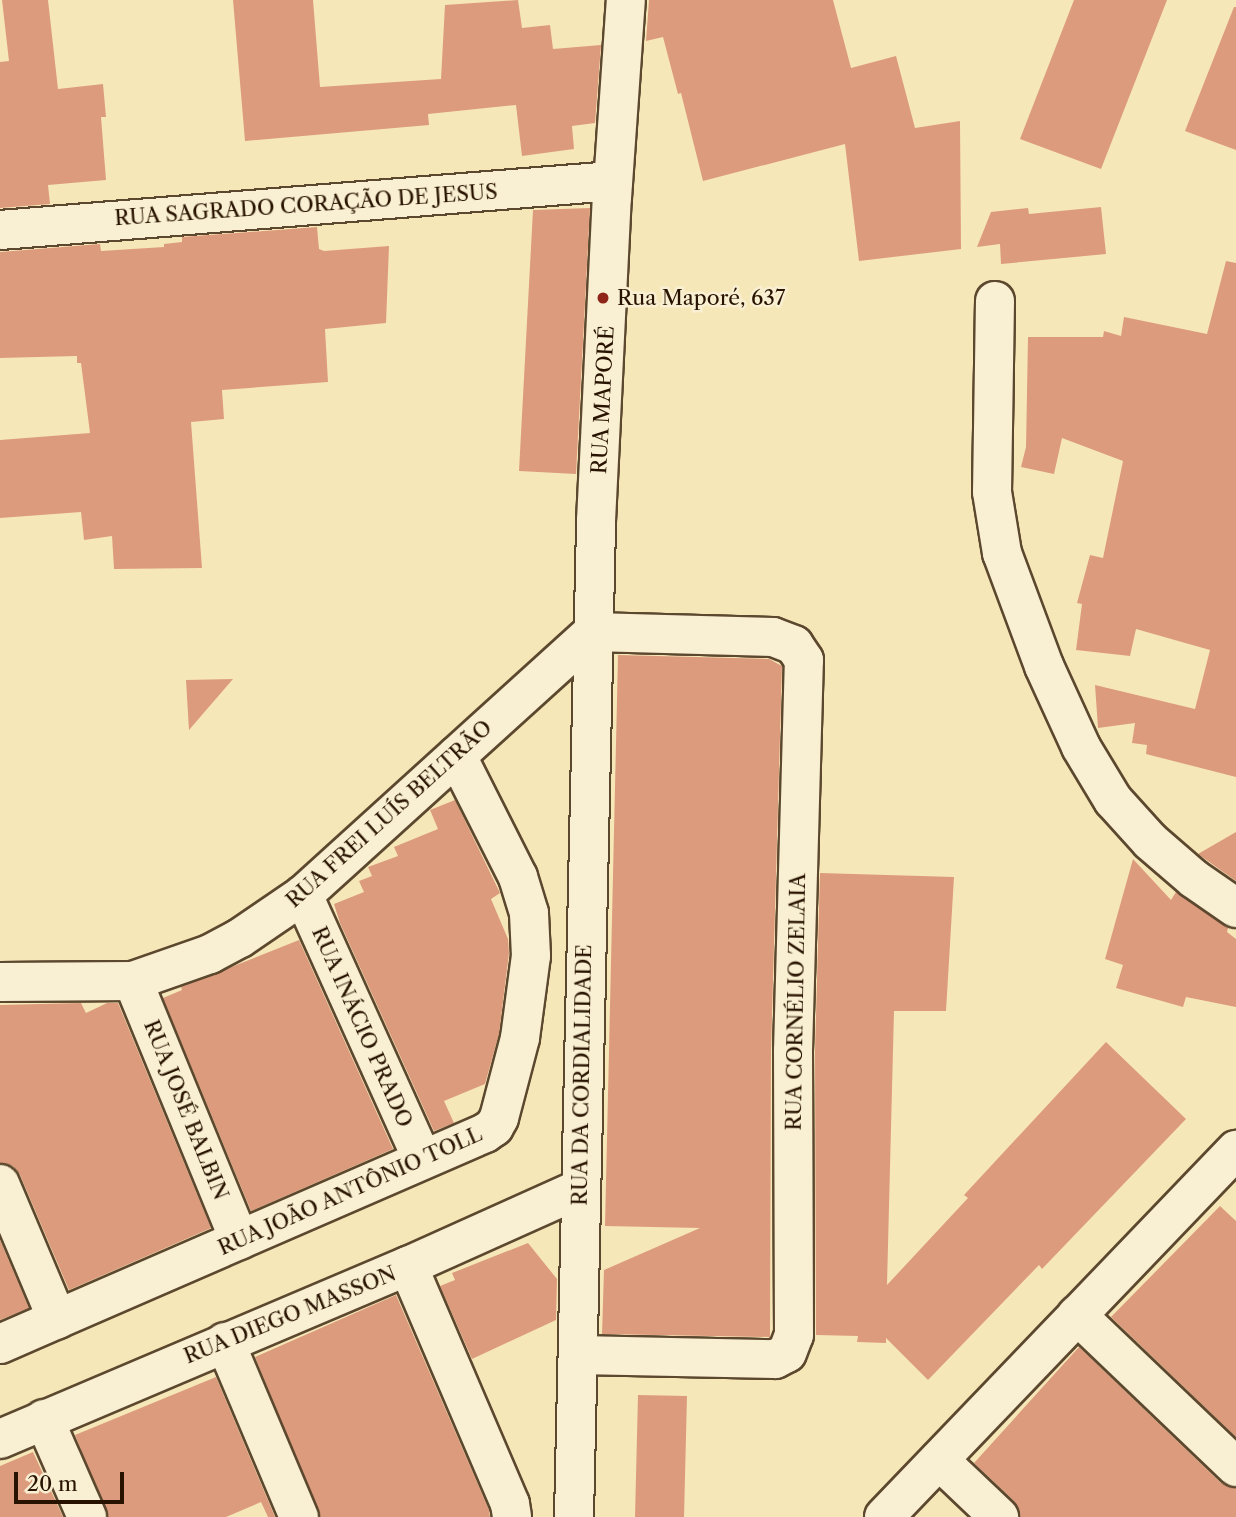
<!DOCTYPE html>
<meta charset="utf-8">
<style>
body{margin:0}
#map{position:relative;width:1236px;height:1517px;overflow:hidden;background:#f6e7b9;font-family:"Libre Caslon Text",serif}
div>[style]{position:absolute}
.building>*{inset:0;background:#dd9b7d}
.roads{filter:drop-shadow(2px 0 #5c482e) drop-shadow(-2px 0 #5c482e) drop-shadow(0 2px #5c482e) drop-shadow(0 -2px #5c482e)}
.minor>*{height:38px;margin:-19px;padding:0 19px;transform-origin:19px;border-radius:19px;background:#f9efd2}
.dots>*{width:19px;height:19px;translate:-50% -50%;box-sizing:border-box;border:4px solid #f9efd2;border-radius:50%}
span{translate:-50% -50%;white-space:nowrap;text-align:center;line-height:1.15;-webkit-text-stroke:5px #f9efd2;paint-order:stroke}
.street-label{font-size:21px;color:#281300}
.poi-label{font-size:21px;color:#281300}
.left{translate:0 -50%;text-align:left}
.scale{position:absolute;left:14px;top:1472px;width:110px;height:32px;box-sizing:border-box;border:4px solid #281300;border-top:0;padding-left:9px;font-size:21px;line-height:24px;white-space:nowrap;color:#281300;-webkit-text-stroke:5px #f9efd2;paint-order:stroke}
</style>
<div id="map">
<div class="building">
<i style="clip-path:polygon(2px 0,48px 0,58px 89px,103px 84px,106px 117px,101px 117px,106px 180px,48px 185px,50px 204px,0 208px,0 62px,9px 61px)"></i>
<i style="clip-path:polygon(233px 0,313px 0,320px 87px,441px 79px,445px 5px,518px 0,522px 28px,550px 25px,553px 49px,601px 45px,595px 123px,572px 126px,574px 149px,522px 156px,516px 105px,428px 114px,429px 125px,245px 141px)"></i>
<i style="clip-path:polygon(649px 0,833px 0,851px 68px,896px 56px,915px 128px,960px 121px,961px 249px,859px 261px,845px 144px,703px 181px,681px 93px,678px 94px,663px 37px,646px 41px)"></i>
<i style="clip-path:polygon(1074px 0,1167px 0,1101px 169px,1020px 139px)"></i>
<i style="clip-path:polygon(1234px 7px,1236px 7px,1236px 150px,1185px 131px)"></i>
<i style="clip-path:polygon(1101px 207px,1106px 254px,1001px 264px,1000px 244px,977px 247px,991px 212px,1028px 208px,1029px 214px)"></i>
<i style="clip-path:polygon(590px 208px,576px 474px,519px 471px,533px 210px)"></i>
<i style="clip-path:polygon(317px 227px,319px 249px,324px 251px,389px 246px,386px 323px,325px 329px,328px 382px,222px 390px,224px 419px,191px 422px,202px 568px,114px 569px,112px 536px,84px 540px,81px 512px,0 518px,0 440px,90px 433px,81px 363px,77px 363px,77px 356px,0 358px,0 252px,100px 244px,101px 251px,164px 247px,164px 244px,182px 242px,182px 237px)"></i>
<i style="clip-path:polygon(1226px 261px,1236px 263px,1236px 777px,1146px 754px,1147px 745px,1132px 743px,1135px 723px,1098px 728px,1095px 685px,1195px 709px,1210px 650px,1136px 629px,1130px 656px,1076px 650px,1082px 604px,1077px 603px,1090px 555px,1103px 558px,1123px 461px,1062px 438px,1054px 474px,1021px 467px,1026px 447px,1028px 337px,1103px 337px,1104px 331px,1121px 336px,1124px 317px,1207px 334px)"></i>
<i style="clip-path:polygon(618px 655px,769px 659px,782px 666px,771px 1051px,770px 1337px,602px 1334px,604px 1270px,700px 1228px,605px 1226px)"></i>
<i style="clip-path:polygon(233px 679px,189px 730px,186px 680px)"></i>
<i style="clip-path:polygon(455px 800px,500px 893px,491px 899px,508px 939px,509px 953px,499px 1034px,485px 1084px,444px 1101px,454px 1123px,434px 1131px,340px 923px,334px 904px,364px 892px,359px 881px,372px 876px,368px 867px,398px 856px,394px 847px,438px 829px,430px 810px)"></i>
<i style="clip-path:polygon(1236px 832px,1236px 881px,1198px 854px)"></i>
<i style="clip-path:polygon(1133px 859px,1171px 900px,1176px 892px,1228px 928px,1227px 932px,1236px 939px,1236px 1007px,1186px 997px,1183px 1007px,1116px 988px,1123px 965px,1105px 959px)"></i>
<i style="clip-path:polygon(820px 873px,954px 877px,946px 1011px,894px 1011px,887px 1285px,968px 1198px,964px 1195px,1106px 1042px,1186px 1119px,1042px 1269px,1039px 1265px,928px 1380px,886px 1338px,886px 1343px,857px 1342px,858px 1336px,816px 1335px,815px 1051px)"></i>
<i style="clip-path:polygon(299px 940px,393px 1149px,251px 1211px,163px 998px,182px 990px,181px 987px)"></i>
<i style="clip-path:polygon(81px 1003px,86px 1013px,107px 1003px,118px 1003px,211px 1228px,69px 1290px,20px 1175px,13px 1166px,0 1163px,0 1005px)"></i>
<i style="clip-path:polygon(1220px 1206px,1236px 1221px,1236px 1437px,1111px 1317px)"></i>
<i style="clip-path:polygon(0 1240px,29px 1308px,0 1320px)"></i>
<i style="clip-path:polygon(528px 1243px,557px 1279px,556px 1320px,472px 1359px,440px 1286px,455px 1280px,452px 1273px)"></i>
<i style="clip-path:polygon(396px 1295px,489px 1510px,490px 1517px,320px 1517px,255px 1357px)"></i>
<i style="clip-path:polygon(1079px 1347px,1221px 1483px,1236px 1488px,1236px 1517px,1020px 1517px,1014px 1501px,974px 1463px)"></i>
<i style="clip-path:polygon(216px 1377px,275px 1517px,268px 1517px,261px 1502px,226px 1517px,108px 1517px,75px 1435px)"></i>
<i style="clip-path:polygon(638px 1395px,687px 1396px,684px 1517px,635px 1517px)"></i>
<i style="clip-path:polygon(33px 1452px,63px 1517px,0 1517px,0 1466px)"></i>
</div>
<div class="roads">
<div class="minor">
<i style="left:0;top:230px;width:615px;rotate:-4.57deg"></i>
<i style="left:995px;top:301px;width:191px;rotate:90.9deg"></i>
<i style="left:992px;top:492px;width:62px;rotate:80.7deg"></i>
<i style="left:1002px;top:553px;width:121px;rotate:69.6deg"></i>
<i style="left:1044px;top:666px;width:89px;rotate:65.4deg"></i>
<i style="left:1081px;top:747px;width:62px;rotate:58.9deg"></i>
<i style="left:1113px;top:800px;width:55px;rotate:47.9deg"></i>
<i style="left:1150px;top:841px;width:58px;rotate:40.8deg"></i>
<i style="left:1194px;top:879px;width:51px;rotate:34.6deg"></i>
<i style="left:303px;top:895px;width:290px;rotate:65.7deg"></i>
<i style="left:133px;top:981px;width:280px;rotate:67.7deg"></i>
<i style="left:0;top:982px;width:133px;rotate:-0.4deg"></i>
<i style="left:133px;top:981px;width:82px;rotate:-19.3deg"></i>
<i style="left:210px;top:954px;width:34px;rotate:-28deg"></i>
<i style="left:240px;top:938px;width:76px;rotate:-34.3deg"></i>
<i style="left:303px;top:895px;width:391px;rotate:-42.2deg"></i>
<i style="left:0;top:1184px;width:147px;rotate:67.1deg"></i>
<i style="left:408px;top:1266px;width:259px;rotate:66.8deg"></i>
<i style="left:510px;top:1504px;width:13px;rotate:81deg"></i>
<i style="left:1077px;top:1315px;width:220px;rotate:43.7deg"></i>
<i style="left:225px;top:1342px;width:190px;rotate:67.1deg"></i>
<i style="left:0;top:1344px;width:529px;rotate:-23.51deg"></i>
<i style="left:485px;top:1133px;width:11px;rotate:-34deg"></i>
<i style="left:494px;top:1127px;width:10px;rotate:-61deg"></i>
<i style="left:499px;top:1118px;width:83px;rotate:-75.3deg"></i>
<i style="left:520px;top:1038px;width:83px;rotate:-82.4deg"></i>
<i style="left:531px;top:956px;width:43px;rotate:-92.7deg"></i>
<i style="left:529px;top:913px;width:38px;rotate:-107deg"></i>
<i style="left:518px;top:877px;width:136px;rotate:-116.8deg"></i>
<i style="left:578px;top:1355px;width:197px;rotate:1.2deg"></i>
<i style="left:775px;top:1359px;width:13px;rotate:-27deg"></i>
<i style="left:787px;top:1353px;width:19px;rotate:-69deg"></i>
<i style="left:794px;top:1335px;width:284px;rotate:-90.2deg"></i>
<i style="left:793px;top:1051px;width:391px;rotate:-88.4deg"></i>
<i style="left:804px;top:660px;width:18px;rotate:-124deg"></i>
<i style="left:794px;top:645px;width:22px;rotate:-159deg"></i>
<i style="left:773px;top:637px;width:180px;rotate:-178.4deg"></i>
<i style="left:44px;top:1419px;width:107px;rotate:66.3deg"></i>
<i style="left:0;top:1439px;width:443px;rotate:-23deg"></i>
<i style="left:408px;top:1266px;width:188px;rotate:-24.2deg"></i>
<i style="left:939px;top:1460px;width:83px;rotate:43.5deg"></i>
<i style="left:574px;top:1517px;width:996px;rotate:-88.73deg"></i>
<i style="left:596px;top:521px;width:323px;rotate:-87.2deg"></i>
<i style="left:612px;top:198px;width:198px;rotate:-86deg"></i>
<i style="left:884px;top:1517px;width:509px;rotate:-46.2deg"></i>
</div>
</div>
<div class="dots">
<i style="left:603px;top:298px;background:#8f2418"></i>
</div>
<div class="street-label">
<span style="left:306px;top:205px;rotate:-4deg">RUA SAGRADO CORAÇÃO DE JESUS</span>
<span style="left:603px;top:400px;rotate:-87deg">RUA MAPORÉ</span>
<span style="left:389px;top:814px;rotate:-42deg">RUA FREI LUÍS BELTRÃO</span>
<span style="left:796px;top:1002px;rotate:-89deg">RUA CORNÉLIO ZELAIA</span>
<span style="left:362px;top:1027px;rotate:66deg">RUA INÁCIO PRADO</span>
<span style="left:582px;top:1075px;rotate:-89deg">RUA DA CORDIALIDADE</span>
<span style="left:186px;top:1110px;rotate:68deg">RUA JOSÉ BALBIN</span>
<span style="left:350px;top:1191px;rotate:-24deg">RUA JOÃO ANTÔNIO TOLL</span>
<span style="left:290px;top:1315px;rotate:-22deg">RUA DIEGO MASSON</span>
</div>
<div class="poi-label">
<span class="left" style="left:617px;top:298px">Rua Maporé, 637</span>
</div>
<div class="scale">20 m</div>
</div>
